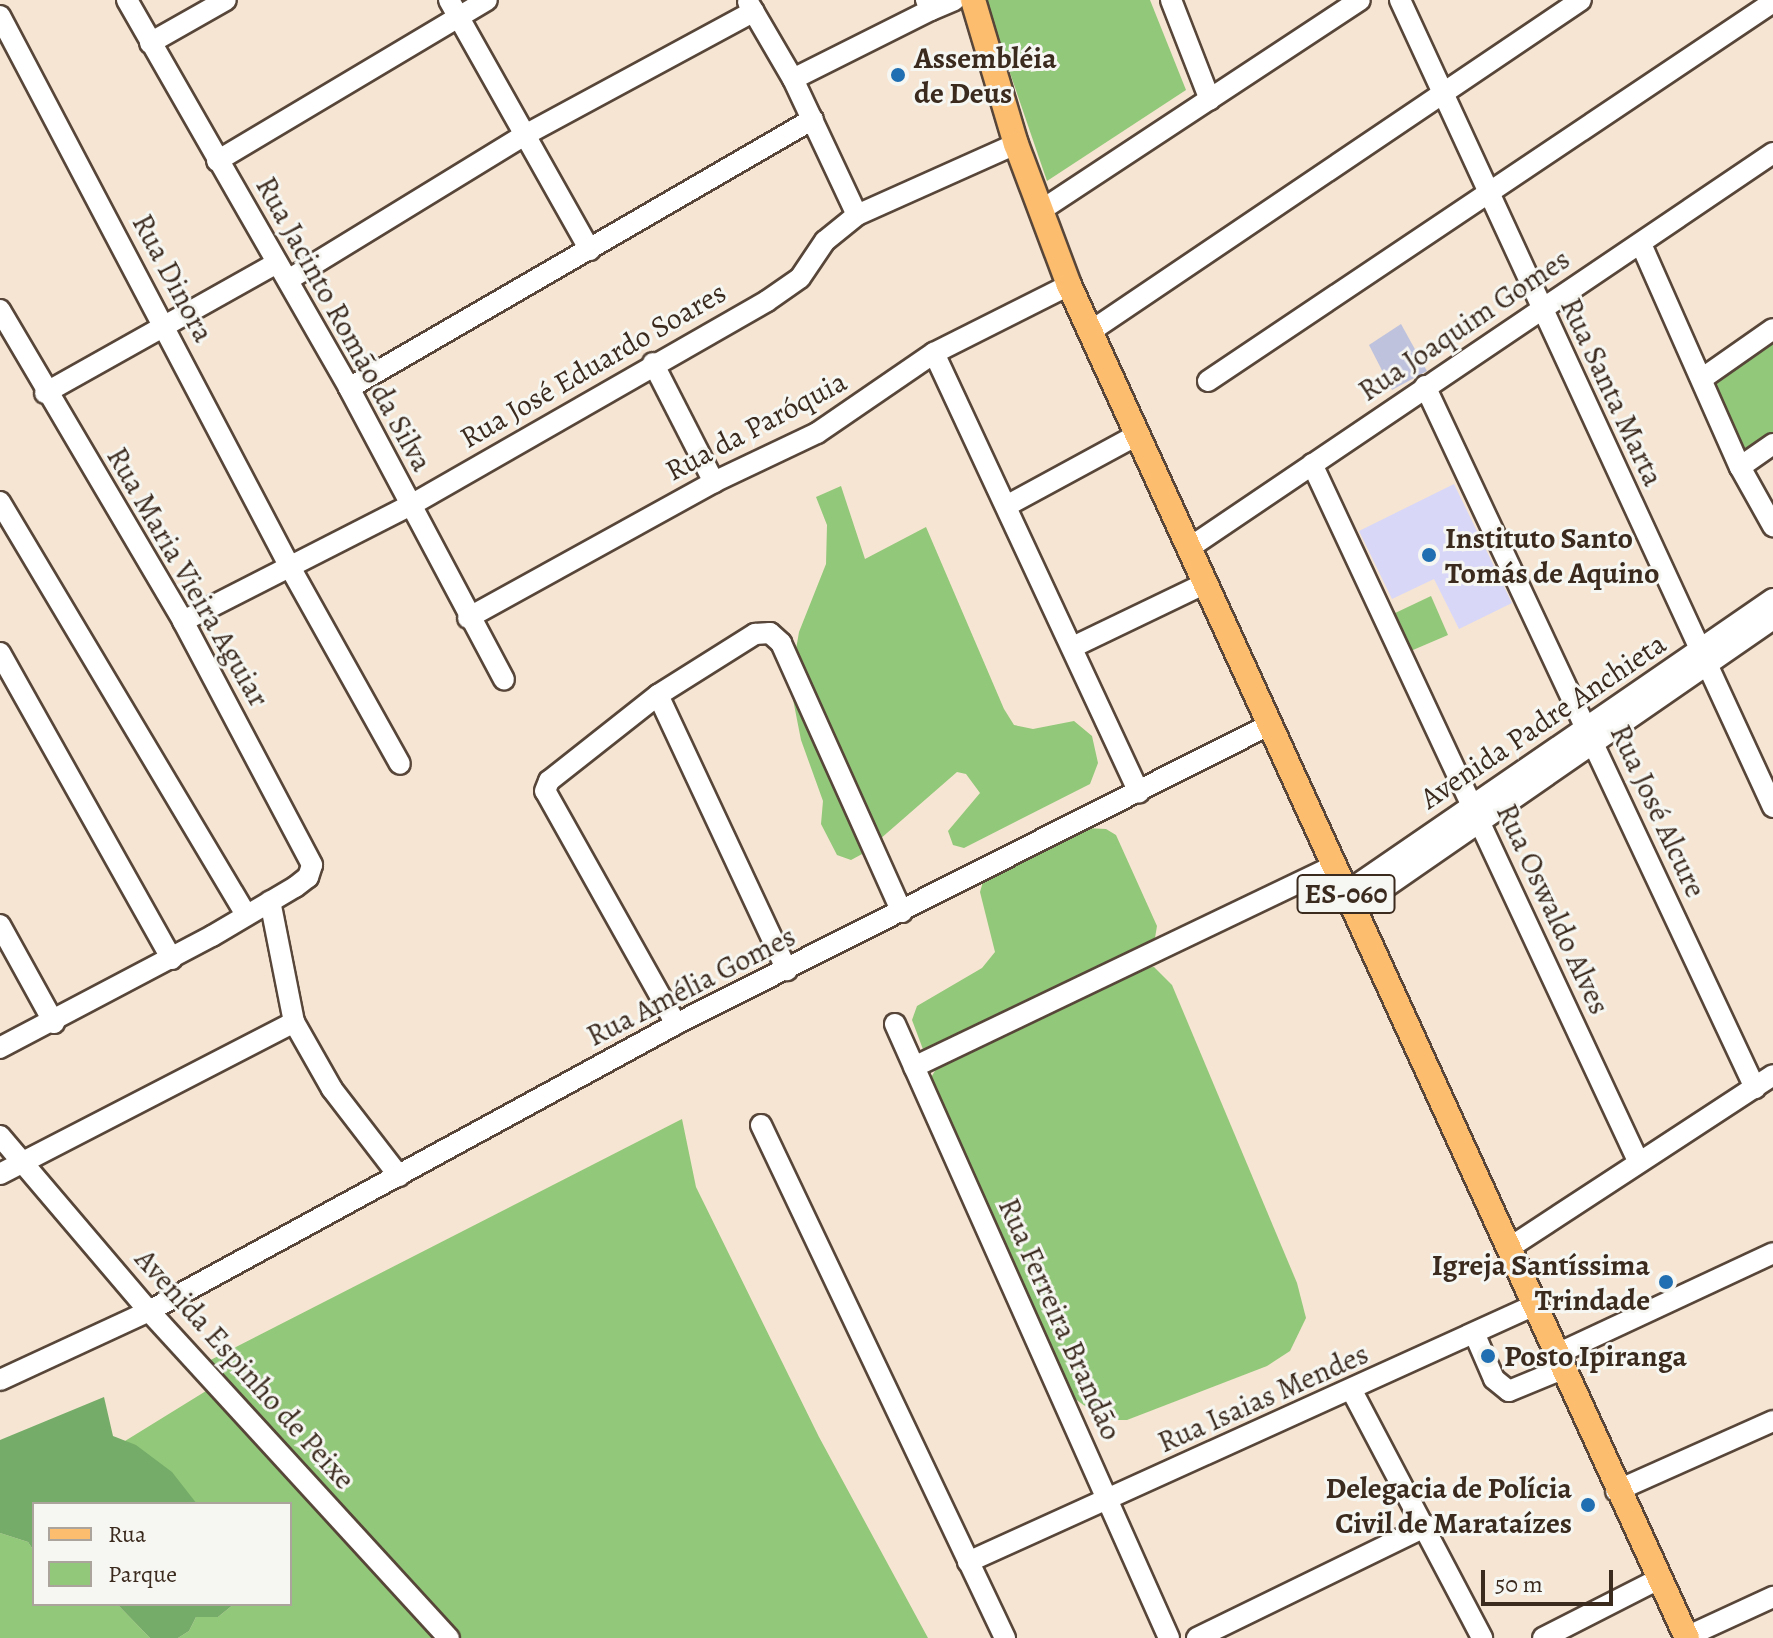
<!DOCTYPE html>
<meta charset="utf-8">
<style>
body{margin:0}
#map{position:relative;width:1773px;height:1638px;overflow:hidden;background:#f5e5d2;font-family:Alegreya,serif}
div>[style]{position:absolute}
.built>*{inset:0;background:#d8d7f8}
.industrial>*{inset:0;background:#bfc2dd}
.green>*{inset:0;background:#92c879}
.forest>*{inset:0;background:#75ac69}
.roads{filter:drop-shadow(2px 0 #574639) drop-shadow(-2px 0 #574639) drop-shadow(0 2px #574639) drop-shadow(0 -2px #574639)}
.minor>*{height:20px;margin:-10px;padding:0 10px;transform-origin:10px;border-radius:10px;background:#fff}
.major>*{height:24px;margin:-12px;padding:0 12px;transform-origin:12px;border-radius:12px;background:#fcbd6f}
.dots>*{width:22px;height:22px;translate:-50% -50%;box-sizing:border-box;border:4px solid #f6f6f2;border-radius:50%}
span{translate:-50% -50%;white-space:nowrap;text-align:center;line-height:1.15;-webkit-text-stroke:6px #f6f6f2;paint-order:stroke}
.shield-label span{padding:2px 6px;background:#f6f6f2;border:2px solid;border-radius:6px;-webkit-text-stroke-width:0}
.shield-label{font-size:28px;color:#3b2a1e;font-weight:700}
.poi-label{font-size:30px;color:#3b2a1e;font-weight:700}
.left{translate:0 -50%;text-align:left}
.right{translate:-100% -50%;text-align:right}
.street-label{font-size:30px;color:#3b2a1e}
.legend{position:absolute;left:32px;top:1502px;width:260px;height:104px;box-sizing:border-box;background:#f6f6f2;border:2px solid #aba49d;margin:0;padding:10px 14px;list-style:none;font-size:24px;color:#3b2a1e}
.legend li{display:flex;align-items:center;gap:16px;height:40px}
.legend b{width:40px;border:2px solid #aba49d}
.scale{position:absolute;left:1481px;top:1570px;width:132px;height:36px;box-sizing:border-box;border:4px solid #3b2a1e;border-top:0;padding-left:10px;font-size:24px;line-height:28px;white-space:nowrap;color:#3b2a1e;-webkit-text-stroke:6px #f6f6f2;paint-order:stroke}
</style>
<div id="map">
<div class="built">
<i style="clip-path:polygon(1454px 484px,1512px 603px,1459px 629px,1434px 579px,1392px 599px,1359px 531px)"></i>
</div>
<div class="industrial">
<i style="clip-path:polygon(1401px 324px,1427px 371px,1392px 390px,1369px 345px)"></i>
</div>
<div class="green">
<i style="clip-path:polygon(985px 0,1150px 0,1186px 90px,1047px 181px)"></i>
<i style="clip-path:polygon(1773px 336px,1773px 432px,1745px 451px,1715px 383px)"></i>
<i style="clip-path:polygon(841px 486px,865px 559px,926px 527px,1004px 709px,1014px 725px,1033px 729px,1074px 721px,1092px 736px,1098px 763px,1090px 784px,964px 848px,953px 845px,948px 831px,980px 793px,966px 774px,957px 772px,864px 853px,851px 860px,837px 855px,821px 824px,823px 801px,801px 740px,790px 684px,799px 632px,826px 564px,827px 525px,816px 497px)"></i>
<i style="clip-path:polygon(1431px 596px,1448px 635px,1406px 653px,1391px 615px)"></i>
<i style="clip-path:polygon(1085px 828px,1106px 829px,1116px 835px,1157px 926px,1154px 944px,924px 1052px,912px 1020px,917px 1006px,982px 968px,995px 952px,980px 892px,984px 878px)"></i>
<i style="clip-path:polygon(1154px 967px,1172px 985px,1297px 1283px,1306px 1318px,1290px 1351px,1267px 1366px,1127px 1420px,1104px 1420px,1074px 1398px,927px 1084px,941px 1061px,1141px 968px)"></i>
<i style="clip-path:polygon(682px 1119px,696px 1187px,819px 1437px,928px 1638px,178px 1638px,189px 1631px,196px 1617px,218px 1617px,234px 1604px,290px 1604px,290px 1504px,197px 1504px,125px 1441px,206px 1391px,189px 1371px)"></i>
<i style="clip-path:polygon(0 1533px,28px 1542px,34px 1551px,34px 1604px,117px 1604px,150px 1638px,0 1638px)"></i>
</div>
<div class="forest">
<i style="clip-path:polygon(104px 1397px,113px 1436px,136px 1445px,172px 1472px,197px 1504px,34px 1504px,34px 1551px,28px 1542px,0 1533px,0 1440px)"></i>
<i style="clip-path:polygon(117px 1604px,234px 1604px,218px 1617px,196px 1617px,189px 1631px,178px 1638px,150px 1638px)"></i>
</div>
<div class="roads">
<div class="minor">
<i style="left:127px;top:0;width:447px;rotate:60.2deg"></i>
<i style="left:349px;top:388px;width:330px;rotate:62deg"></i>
<i style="left:449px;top:0;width:287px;rotate:60.6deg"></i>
<i style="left:926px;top:0;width:11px;rotate:63deg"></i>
<i style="left:931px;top:10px;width:25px;rotate:-23deg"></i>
<i style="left:1171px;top:0;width:107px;rotate:68.7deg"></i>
<i style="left:1400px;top:0;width:889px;rotate:65.19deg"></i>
<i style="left:748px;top:2px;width:89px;rotate:59.7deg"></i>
<i style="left:793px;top:79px;width:150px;rotate:64.8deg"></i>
<i style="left:0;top:16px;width:625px;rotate:62.25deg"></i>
<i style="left:291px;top:569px;width:223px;rotate:60.8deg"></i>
<i style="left:150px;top:43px;width:87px;rotate:-29.5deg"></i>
<i style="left:793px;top:79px;width:154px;rotate:-26.6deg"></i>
<i style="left:217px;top:161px;width:314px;rotate:-30.8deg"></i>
<i style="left:1040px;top:211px;width:383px;rotate:-33.4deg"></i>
<i style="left:1641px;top:244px;width:244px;rotate:66.1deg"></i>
<i style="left:1740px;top:467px;width:68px;rotate:60.8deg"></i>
<i style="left:288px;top:280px;width:278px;rotate:-31.5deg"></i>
<i style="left:525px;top:135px;width:260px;rotate:-28.4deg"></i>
<i style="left:0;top:310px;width:361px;rotate:59.5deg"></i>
<i style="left:183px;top:621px;width:276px;rotate:62.1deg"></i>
<i style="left:312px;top:865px;width:13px;rotate:108deg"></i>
<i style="left:308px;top:877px;width:16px;rotate:142deg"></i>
<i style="left:295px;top:887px;width:96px;rotate:149.4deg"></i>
<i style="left:212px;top:936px;width:240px;rotate:152.2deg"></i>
<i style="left:1091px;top:331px;width:591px;rotate:-34.04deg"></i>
<i style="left:934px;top:353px;width:485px;rotate:65deg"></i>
<i style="left:653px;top:363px;width:134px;rotate:62.9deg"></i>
<i style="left:1703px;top:378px;width:85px;rotate:-35deg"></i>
<i style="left:1208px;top:381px;width:680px;rotate:-33.85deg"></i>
<i style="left:1425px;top:386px;width:776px;rotate:64.82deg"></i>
<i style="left:349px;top:388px;width:536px;rotate:-30.1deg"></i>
<i style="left:45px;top:393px;width:266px;rotate:-29.3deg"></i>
<i style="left:1312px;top:464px;width:769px;rotate:64.93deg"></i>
<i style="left:1740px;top:467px;width:40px;rotate:-34.9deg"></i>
<i style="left:0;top:502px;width:481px;rotate:59.2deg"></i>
<i style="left:1008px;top:505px;width:147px;rotate:-28.5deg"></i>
<i style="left:1189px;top:548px;width:705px;rotate:-34.07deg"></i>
<i style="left:468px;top:618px;width:281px;rotate:-28.9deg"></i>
<i style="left:714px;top:482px;width:114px;rotate:-25.4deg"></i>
<i style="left:817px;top:433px;width:142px;rotate:-34.4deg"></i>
<i style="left:934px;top:353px;width:151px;rotate:-26.7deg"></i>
<i style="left:183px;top:621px;width:256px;rotate:-27deg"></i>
<i style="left:411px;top:505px;width:410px;rotate:-29.8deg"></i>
<i style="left:767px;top:301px;width:40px;rotate:-34.9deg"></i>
<i style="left:800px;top:278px;width:45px;rotate:-56deg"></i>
<i style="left:825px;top:241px;width:41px;rotate:-39.1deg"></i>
<i style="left:857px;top:215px;width:174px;rotate:-24.1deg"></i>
<i style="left:1073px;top:647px;width:145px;rotate:-25.7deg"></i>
<i style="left:0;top:653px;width:351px;rotate:60.7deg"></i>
<i style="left:658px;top:695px;width:304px;rotate:64.9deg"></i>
<i style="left:1345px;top:893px;width:519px;rotate:-34.49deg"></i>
<i style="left:1354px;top:909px;width:510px;rotate:-34.69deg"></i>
<i style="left:0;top:925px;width:112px;rotate:61.1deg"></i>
<i style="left:294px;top:1022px;width:77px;rotate:60.4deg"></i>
<i style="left:332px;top:1089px;width:110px;rotate:52.4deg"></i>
<i style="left:676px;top:1024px;width:267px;rotate:-119.3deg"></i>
<i style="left:545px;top:791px;width:11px;rotate:-68deg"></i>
<i style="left:549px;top:781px;width:139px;rotate:-38.3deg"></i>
<i style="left:658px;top:695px;width:115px;rotate:-32.2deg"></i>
<i style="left:755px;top:634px;width:15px;rotate:-4deg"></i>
<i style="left:770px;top:633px;width:15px;rotate:42deg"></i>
<i style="left:781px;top:643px;width:295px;rotate:65.8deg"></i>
<i style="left:895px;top:1024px;width:672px;rotate:65.95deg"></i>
<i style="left:914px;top:1067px;width:465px;rotate:-25.6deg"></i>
<i style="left:761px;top:1125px;width:568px;rotate:64.56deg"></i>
<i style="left:0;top:1136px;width:230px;rotate:49.6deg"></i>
<i style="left:149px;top:1311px;width:444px;rotate:47.5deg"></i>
<i style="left:0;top:1174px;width:331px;rotate:-27.3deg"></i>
<i style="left:294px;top:1022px;width:123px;rotate:-101.2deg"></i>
<i style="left:1512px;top:1246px;width:312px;rotate:-33.2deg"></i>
<i style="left:1475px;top:1335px;width:48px;rotate:66.6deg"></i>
<i style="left:1494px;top:1379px;width:19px;rotate:39deg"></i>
<i style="left:1509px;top:1391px;width:61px;rotate:-22.3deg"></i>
<i style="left:1559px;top:1353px;width:236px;rotate:-25deg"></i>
<i style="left:0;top:1380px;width:164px;rotate:-24.8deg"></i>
<i style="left:149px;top:1311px;width:600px;rotate:-28.57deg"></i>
<i style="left:676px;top:1024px;width:662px;rotate:-26.76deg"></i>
<i style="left:1352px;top:1391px;width:279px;rotate:62.2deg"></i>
<i style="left:1616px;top:1491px;width:172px;rotate:-24deg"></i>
<i style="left:968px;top:1562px;width:625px;rotate:-24.39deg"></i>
<i style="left:1686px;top:1637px;width:96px;rotate:-24.7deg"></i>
<i style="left:1197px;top:1638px;width:256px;rotate:-26deg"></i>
<i style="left:1543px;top:1638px;width:128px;rotate:-27deg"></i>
</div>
<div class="major">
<i style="left:973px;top:0;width:150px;rotate:73.4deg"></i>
<i style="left:1016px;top:144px;width:151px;rotate:69.4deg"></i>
<i style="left:1069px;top:285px;width:1487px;rotate:65.45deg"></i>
</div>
</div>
<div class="dots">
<i style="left:898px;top:75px;background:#1f6fb2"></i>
<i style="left:1429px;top:555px;background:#1f6fb2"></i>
<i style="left:1666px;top:1282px;background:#1f6fb2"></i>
<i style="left:1488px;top:1356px;background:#1f6fb2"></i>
<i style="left:1588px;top:1505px;background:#1f6fb2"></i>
</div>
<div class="shield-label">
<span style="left:1346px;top:894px">ES-060</span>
</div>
<div class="poi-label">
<span class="left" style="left:914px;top:75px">Assembléia<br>de Deus</span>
<span class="left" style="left:1445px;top:555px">Instituto Santo<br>Tomás de Aquino</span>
<span class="right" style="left:1650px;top:1282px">Igreja Santíssima<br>Trindade</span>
<span class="left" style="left:1504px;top:1356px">Posto Ipiranga</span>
<span class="right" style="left:1572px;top:1505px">Delegacia de Polícia<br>Civil de Marataízes</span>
</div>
<div class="street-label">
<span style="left:173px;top:278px;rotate:62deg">Rua Dinora</span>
<span style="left:344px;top:324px;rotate:61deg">Rua Jacinto Romão da Silva</span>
<span style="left:1464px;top:325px;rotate:-34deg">Rua Joaquim Gomes</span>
<span style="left:593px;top:365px;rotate:-30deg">Rua José Eduardo Soares</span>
<span style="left:1612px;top:392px;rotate:65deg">Rua Santa Marta</span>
<span style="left:756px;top:426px;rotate:-28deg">Rua da Paróquia</span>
<span style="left:188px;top:577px;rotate:60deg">Rua Maria Vieira Aguiar</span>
<span style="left:1543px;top:721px;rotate:-34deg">Avenida Padre Anchieta</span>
<span style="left:1658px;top:811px;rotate:65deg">Rua José Alcure</span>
<span style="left:1553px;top:909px;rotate:65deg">Rua Oswaldo Alves</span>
<span style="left:691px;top:986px;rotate:-27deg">Rua Amélia Gomes</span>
<span style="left:1060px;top:1319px;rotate:66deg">Rua Ferreira Brandão</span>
<span style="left:245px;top:1369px;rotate:48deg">Avenida Espinho de Peixe</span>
<span style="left:1263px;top:1398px;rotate:-24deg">Rua Isaias Mendes</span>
</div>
<ul class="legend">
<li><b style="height:10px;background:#fcbd6f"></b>Rua</li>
<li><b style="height:22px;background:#92c879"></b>Parque</li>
</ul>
<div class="scale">50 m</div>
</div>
